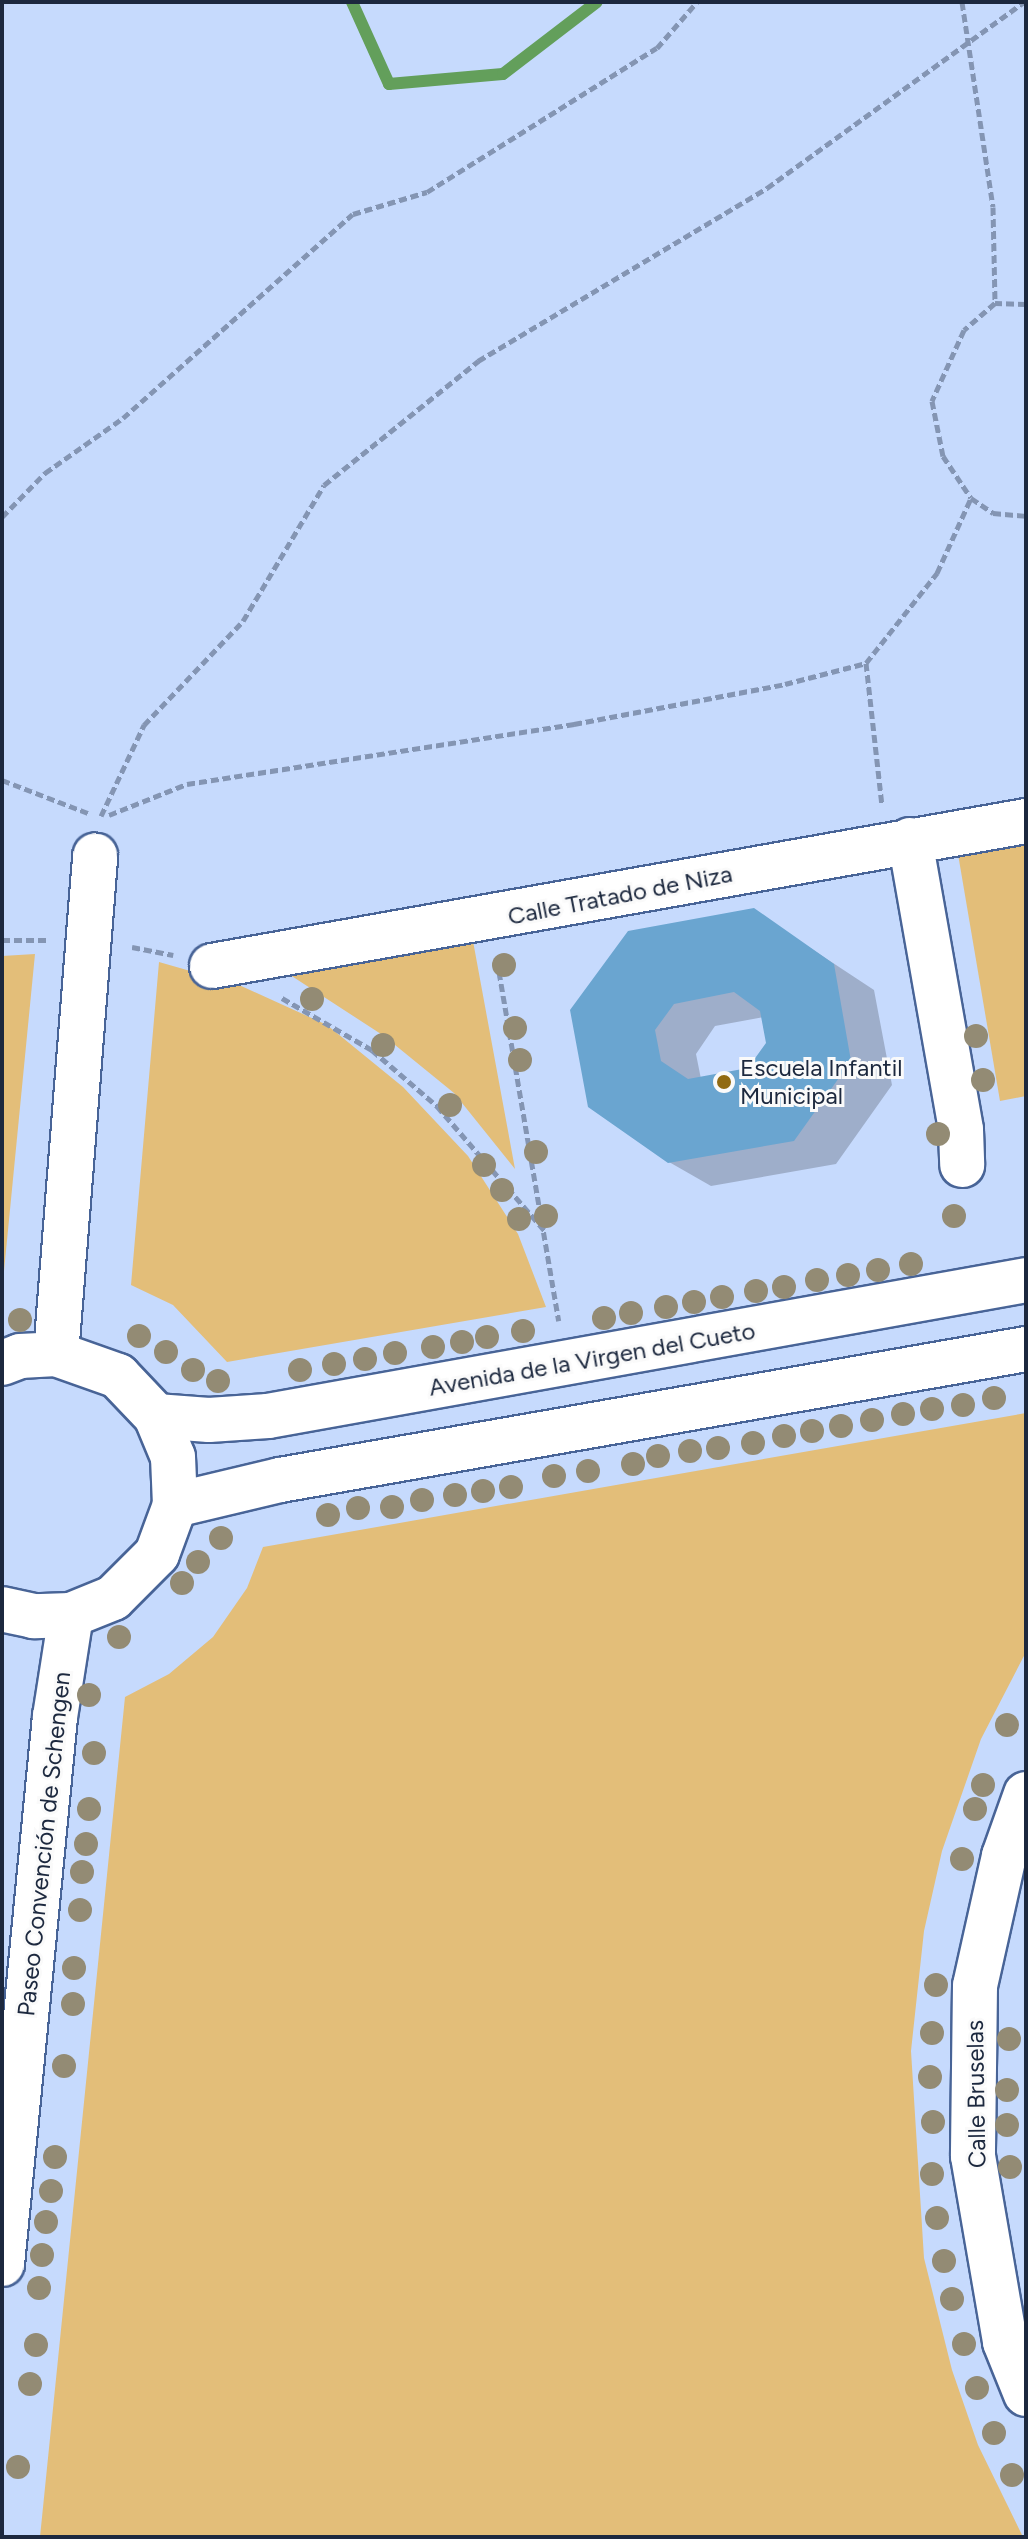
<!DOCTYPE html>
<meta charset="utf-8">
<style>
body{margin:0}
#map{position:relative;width:1028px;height:2539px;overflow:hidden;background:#c6dafd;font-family:Figtree,sans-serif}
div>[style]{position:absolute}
.green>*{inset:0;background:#e3be79}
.shadow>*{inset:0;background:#0003}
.stream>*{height:12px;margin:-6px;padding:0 6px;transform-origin:6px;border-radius:6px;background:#639f5b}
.building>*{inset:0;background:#6aa5d0}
.path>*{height:5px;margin-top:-2.5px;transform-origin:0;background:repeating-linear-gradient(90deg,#8495b3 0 8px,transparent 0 12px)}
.roads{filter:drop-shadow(2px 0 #486497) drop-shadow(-2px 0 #486497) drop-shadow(0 2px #486497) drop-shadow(0 -2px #486497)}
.street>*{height:44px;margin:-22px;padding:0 22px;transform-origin:22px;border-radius:22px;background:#fff}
.secondary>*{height:44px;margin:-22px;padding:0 22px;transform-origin:22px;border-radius:22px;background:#fff}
.trees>*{width:24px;height:24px;margin:-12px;border-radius:50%;background:#938b74}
.dots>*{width:22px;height:22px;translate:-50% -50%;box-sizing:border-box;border:4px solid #fafafa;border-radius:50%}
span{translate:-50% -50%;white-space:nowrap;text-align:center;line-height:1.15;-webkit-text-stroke:6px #fafafa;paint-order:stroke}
.street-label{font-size:24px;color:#1c283e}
.poi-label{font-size:24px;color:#1c283e}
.left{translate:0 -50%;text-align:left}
.frame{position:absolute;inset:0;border:4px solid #1c283e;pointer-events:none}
</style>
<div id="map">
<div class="green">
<i style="clip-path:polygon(1026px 843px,1026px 1096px,1000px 1101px,958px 854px)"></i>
<i style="clip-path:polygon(473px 941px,515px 1169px,454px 1093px,384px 1036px,284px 971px)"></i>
<i style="clip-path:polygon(35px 954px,4px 1271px,2px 1272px,2px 956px)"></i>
<i style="clip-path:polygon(159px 962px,239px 985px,327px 1025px,403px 1087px,468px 1156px,518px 1234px,546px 1307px,227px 1362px,173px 1305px,131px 1285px)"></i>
<i style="clip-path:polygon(1026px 1413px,1026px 1652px,981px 1739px,942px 1851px,924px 1931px,911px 2051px,924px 2258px,952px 2370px,978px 2445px,1023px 2537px,40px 2537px,125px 1697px,169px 1674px,213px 1637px,247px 1588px,263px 1547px)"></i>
</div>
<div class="shadow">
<i style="clip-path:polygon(evenodd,754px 911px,874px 990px,892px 1085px,836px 1164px,711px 1186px,669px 1162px,572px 1011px,754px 911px,764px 1017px,769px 1043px,749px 1070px,701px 1079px,696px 1054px,715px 1026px,764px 1017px)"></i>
</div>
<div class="stream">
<i style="left:352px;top:2px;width:90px;rotate:65.7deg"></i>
<i style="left:389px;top:84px;width:114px;rotate:-5deg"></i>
<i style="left:503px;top:74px;width:118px;rotate:-37.5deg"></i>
</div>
<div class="building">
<i style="clip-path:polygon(evenodd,754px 908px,834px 964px,851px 1061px,794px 1141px,668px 1163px,588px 1107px,570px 1010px,628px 931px,754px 908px,734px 992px,760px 1011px,766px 1043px,748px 1068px,688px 1079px,661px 1061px,655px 1030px,674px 1004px,734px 992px)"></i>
</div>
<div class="path">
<i style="left:962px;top:2px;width:207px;rotate:81.4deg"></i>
<i style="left:993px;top:207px;width:96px;rotate:88.8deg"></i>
<i style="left:1026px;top:304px;width:31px;rotate:-178deg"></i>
<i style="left:995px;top:303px;width:41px;rotate:138.9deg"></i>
<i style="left:964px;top:330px;width:78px;rotate:114.3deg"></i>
<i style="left:932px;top:401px;width:56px;rotate:78.7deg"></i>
<i style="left:943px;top:456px;width:50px;rotate:56.3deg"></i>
<i style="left:971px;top:498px;width:27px;rotate:34deg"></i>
<i style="left:993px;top:513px;width:33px;rotate:5deg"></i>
<i style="left:2px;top:517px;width:62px;rotate:-45.7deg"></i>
<i style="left:45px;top:473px;width:95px;rotate:-35.2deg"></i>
<i style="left:123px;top:418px;width:307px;rotate:-41.6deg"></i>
<i style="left:353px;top:214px;width:77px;rotate:-16.6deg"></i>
<i style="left:427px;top:192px;width:271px;rotate:-32.1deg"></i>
<i style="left:657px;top:48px;width:61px;rotate:-49deg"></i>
<i style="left:866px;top:663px;width:143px;rotate:83.6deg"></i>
<i style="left:2px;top:780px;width:92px;rotate:21deg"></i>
<i style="left:109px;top:815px;width:84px;rotate:-21.7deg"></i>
<i style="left:187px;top:784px;width:392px;rotate:-8.8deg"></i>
<i style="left:574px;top:724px;width:215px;rotate:-10.7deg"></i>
<i style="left:785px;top:684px;width:84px;rotate:-14.5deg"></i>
<i style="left:866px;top:663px;width:115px;rotate:-51.7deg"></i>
<i style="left:937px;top:573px;width:82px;rotate:-65.6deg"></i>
<i style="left:101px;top:816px;width:101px;rotate:-64.7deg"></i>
<i style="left:144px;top:725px;width:144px;rotate:-46.4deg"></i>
<i style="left:243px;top:621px;width:158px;rotate:-59.2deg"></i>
<i style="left:324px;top:485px;width:198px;rotate:-38.8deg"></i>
<i style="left:478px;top:361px;width:337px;rotate:-30.9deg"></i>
<i style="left:767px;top:188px;width:317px;rotate:-35.9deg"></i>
<i style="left:2px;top:940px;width:44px"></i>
<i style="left:132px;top:947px;width:42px;rotate:11deg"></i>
<i style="left:497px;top:960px;width:366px;rotate:80.3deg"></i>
<i style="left:282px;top:998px;width:104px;rotate:30deg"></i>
<i style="left:372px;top:1050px;width:86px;rotate:40.7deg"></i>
<i style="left:437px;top:1106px;width:165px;rotate:49.2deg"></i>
</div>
<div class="roads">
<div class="street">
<i style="left:910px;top:840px;width:294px;rotate:80deg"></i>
<i style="left:961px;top:1130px;width:35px;rotate:88deg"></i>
<i style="left:212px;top:966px;width:827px;rotate:-10.1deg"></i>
<i style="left:56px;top:1354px;width:500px;rotate:-85.5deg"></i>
<i style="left:1026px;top:1794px;width:66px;rotate:109.5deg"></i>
<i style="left:1004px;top:1856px;width:133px;rotate:102.6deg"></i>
<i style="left:975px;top:1986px;width:170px;rotate:90.7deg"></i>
<i style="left:973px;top:2156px;width:189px;rotate:80.2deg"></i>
<i style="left:1005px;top:2342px;width:56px;rotate:68deg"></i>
<i style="left:2px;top:2264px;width:550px;rotate:-84.47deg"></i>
<i style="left:55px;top:1717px;width:103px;rotate:-81.1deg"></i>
</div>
<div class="secondary">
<i style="left:2px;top:1363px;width:19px;rotate:-21deg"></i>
<i style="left:20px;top:1356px;width:36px;rotate:-3deg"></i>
<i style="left:56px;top:1354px;width:66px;rotate:19.5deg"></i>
<i style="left:118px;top:1376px;width:55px;rotate:46.5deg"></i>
<i style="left:156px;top:1416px;width:44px;rotate:67.5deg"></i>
<i style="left:173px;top:1457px;width:48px;rotate:87.6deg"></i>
<i style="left:175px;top:1505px;width:52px;rotate:110.2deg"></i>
<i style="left:157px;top:1554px;width:62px;rotate:135deg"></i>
<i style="left:113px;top:1598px;width:45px;rotate:158deg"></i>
<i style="left:71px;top:1615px;width:37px;rotate:178deg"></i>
<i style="left:34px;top:1616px;width:33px;rotate:-168deg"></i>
<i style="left:156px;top:1416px;width:53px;rotate:4.3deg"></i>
<i style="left:209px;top:1420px;width:59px;rotate:-3.9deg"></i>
<i style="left:268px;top:1416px;width:770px;rotate:-10.17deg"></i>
<i style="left:175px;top:1505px;width:108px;rotate:-13.4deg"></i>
<i style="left:280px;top:1480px;width:757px;rotate:-9.96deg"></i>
</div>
</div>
<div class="trees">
<i style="left:504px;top:965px"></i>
<i style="left:312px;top:999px"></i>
<i style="left:515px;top:1028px"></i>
<i style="left:976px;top:1036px"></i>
<i style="left:383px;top:1045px"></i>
<i style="left:520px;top:1060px"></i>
<i style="left:983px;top:1080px"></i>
<i style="left:450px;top:1105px"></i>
<i style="left:938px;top:1134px"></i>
<i style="left:536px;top:1152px"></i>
<i style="left:484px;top:1165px"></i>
<i style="left:502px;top:1190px"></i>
<i style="left:546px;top:1216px"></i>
<i style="left:954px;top:1216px"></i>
<i style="left:519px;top:1219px"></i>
<i style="left:911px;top:1264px"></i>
<i style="left:878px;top:1270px"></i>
<i style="left:848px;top:1275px"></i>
<i style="left:817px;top:1280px"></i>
<i style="left:784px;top:1287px"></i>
<i style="left:756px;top:1291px"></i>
<i style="left:722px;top:1297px"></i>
<i style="left:694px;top:1302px"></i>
<i style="left:666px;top:1307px"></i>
<i style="left:631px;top:1313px"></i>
<i style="left:604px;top:1318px"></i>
<i style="left:20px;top:1320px"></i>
<i style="left:523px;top:1331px"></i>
<i style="left:139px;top:1336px"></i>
<i style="left:487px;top:1337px"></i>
<i style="left:462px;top:1342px"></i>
<i style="left:433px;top:1347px"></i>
<i style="left:166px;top:1352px"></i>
<i style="left:395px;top:1353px"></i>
<i style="left:365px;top:1359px"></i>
<i style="left:334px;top:1364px"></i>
<i style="left:193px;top:1370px"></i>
<i style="left:300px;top:1370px"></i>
<i style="left:218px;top:1381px"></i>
<i style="left:994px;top:1398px"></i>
<i style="left:963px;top:1405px"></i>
<i style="left:932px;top:1409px"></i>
<i style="left:903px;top:1414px"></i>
<i style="left:872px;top:1420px"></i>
<i style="left:841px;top:1426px"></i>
<i style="left:812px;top:1431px"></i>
<i style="left:784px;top:1436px"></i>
<i style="left:753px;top:1443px"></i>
<i style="left:718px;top:1448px"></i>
<i style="left:690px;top:1451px"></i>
<i style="left:658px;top:1456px"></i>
<i style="left:633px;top:1464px"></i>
<i style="left:588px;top:1471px"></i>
<i style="left:554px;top:1476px"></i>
<i style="left:511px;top:1487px"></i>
<i style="left:483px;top:1491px"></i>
<i style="left:455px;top:1495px"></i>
<i style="left:422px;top:1500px"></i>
<i style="left:392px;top:1507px"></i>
<i style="left:358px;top:1508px"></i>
<i style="left:328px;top:1515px"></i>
<i style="left:221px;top:1538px"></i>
<i style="left:198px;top:1562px"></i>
<i style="left:182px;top:1583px"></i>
<i style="left:119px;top:1637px"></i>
<i style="left:89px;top:1695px"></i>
<i style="left:1007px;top:1725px"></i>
<i style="left:94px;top:1753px"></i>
<i style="left:983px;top:1785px"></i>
<i style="left:89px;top:1809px"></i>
<i style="left:975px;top:1809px"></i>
<i style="left:86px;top:1844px"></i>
<i style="left:962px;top:1859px"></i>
<i style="left:82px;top:1872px"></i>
<i style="left:80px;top:1910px"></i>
<i style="left:74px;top:1968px"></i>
<i style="left:936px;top:1985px"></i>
<i style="left:73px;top:2004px"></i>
<i style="left:932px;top:2033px"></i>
<i style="left:1009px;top:2039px"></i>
<i style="left:64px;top:2066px"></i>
<i style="left:930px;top:2077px"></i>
<i style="left:1007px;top:2090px"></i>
<i style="left:933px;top:2122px"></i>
<i style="left:1007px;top:2125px"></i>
<i style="left:55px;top:2157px"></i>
<i style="left:1010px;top:2167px"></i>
<i style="left:932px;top:2174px"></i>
<i style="left:51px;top:2191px"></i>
<i style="left:937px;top:2218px"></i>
<i style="left:46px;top:2222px"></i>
<i style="left:42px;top:2255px"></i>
<i style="left:944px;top:2261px"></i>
<i style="left:39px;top:2288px"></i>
<i style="left:952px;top:2299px"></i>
<i style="left:964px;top:2344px"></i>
<i style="left:36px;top:2345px"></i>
<i style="left:30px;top:2384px"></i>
<i style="left:977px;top:2388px"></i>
<i style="left:994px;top:2433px"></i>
<i style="left:18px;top:2467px"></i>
<i style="left:1012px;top:2475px"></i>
</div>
<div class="dots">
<i style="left:724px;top:1082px;background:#916a12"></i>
</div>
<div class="street-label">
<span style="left:620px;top:895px;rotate:-11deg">Calle Tratado de Niza</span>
<span style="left:592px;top:1359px;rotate:-10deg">Avenida de la Virgen del Cueto</span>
<span style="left:44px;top:1844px;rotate:-84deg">Paseo Convención de Schengen</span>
<span style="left:976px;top:2094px;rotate:-91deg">Calle Bruselas</span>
</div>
<div class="poi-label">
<span class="left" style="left:740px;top:1082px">Escuela Infantil<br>Municipal</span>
</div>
<div class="frame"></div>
</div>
